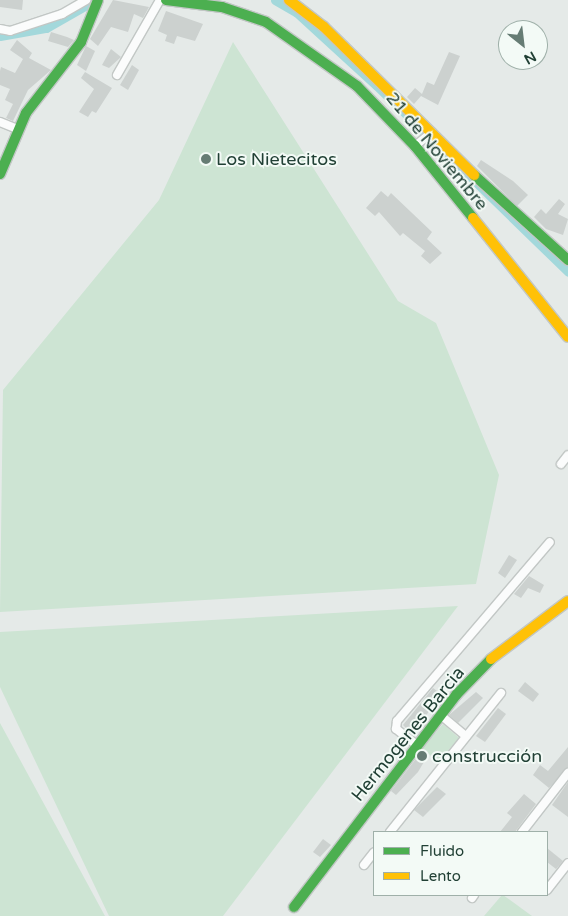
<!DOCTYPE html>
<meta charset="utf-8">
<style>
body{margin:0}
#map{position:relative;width:568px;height:916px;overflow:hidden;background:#e5eae8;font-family:"Varela Round",sans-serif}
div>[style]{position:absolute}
.green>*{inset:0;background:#cde4d3}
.canal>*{height:9px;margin:-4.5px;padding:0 4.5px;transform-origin:4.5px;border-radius:4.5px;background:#a3d8db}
.building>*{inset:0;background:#ccd1cf}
.roads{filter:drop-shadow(1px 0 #c2c7c5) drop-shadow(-1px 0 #c2c7c5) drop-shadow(0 1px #c2c7c5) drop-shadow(0 -1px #c2c7c5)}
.street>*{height:8px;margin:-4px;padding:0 4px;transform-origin:4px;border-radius:4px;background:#fbfcfc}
.fast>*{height:10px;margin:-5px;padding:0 5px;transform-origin:5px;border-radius:5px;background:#4caf50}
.slow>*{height:10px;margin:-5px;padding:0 5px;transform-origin:5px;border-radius:5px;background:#ffc107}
.dots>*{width:14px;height:14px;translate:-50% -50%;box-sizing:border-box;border:2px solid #f3faf6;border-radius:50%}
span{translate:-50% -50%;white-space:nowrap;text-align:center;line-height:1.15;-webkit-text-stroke:4px #f3faf6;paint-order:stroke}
.street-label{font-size:18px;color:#214035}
.poi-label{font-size:18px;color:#214035}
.left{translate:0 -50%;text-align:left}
.legend{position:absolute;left:373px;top:831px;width:175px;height:65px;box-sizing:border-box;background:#f3faf6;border:1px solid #9fb0a9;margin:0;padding:6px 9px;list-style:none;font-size:15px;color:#214035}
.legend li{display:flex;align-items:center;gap:10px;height:25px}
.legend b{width:25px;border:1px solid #9fb0a9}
.north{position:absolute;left:498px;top:20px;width:50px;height:50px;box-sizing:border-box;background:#f3faf6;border:1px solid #9fb0a9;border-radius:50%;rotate:151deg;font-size:14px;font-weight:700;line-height:20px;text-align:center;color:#214035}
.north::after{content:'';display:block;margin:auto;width:18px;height:22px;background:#667c74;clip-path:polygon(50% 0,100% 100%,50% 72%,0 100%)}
</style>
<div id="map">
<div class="green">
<i style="clip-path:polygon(233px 42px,398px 301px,436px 323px,499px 475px,476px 584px,0 612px,3px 390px,159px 200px)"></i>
<i style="clip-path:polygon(458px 606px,223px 916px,109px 916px,0 687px,0 632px)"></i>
<i style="clip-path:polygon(0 723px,105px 916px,0 916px)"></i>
<i style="clip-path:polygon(443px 724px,459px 738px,438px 762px,422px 748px)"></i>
<i style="clip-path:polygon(502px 895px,503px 895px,532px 916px,484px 916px)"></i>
</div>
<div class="canal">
<i style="left:275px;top:0;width:24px;rotate:30deg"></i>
<i style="left:296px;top:12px;width:108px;rotate:42.4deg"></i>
<i style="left:376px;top:85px;width:268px;rotate:44.2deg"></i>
<i style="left:0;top:36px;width:47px;rotate:-9.9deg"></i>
<i style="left:46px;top:28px;width:56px;rotate:-29.7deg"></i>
</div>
<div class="building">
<i style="clip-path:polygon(0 0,23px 0,22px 10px,0 7px)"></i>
<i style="clip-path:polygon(113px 0,149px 7px,143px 18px,134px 14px,128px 32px,111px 27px,98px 46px,90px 39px)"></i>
<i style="clip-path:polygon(166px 11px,203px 24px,195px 41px,177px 36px,174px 44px,165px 41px,167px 35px,158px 31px)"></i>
<i style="clip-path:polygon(51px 32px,67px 37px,74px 40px,68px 47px,48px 41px)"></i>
<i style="clip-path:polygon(17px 40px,32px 53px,29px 58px,51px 70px,28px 90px,13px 121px,6px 118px,13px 104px,5px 100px,10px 89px,0 85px,0 71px,1px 67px,15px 73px,23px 59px,10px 50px)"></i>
<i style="clip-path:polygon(86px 46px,95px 51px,86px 71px,77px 65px)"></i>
<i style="clip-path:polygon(111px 49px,121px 57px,109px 68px,102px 65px)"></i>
<i style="clip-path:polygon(449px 52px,460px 56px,438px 105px,421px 96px,414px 104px,407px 97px,415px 88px,422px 94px,427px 82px,434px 85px)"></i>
<i style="clip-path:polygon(132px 65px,139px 70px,128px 90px,120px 85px)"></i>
<i style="clip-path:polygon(85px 72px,112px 88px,96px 113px,92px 111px,88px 117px,79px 112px,94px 89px,81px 78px)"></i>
<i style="clip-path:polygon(481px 160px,513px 181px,528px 195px,517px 206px,477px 166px)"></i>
<i style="clip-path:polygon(381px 191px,388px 197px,391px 193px,432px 232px,427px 239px,442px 253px,430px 264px,421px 256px,425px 251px,403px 233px,400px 236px,379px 212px,375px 216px,366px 208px)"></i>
<i style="clip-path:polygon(559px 199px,565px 204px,558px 214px,568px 219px,563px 235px,546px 229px,534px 217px,541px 209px,546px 214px)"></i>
<i style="clip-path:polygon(509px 555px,517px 560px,505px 578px,498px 573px)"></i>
<i style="clip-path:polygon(529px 576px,544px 585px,540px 593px,528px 588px,521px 598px,514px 594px)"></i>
<i style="clip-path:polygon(525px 682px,539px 694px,533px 702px,518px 691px)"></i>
<i style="clip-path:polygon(433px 688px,441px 694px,425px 717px,429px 719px,413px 735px,403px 725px)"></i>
<i style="clip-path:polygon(476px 692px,483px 698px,458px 723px,449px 715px)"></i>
<i style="clip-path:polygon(498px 708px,506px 714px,485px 742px,476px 736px)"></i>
<i style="clip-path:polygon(568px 747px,568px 767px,549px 788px,533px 775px,540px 765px,548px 771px)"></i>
<i style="clip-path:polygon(422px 751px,428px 755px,418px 772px,396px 795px,391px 791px)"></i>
<i style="clip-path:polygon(568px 782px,568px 817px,552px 805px)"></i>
<i style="clip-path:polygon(437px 787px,446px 794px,423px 817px,414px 810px)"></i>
<i style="clip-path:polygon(524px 794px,536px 804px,515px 832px,500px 832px,512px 817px,507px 813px)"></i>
<i style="clip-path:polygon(323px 839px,331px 845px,320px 857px,313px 852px)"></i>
<i style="clip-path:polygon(547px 848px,563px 861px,556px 869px,547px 862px)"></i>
</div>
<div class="roads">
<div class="street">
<i style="left:0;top:29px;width:10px;rotate:11deg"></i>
<i style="left:10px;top:31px;width:55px;rotate:-18.1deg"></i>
<i style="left:62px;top:14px;width:28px;rotate:-30deg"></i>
<i style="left:117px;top:75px;width:86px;rotate:-60.2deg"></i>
<i style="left:0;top:122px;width:18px;rotate:22deg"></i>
<i style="left:415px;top:146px;width:22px;rotate:-39deg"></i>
<i style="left:561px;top:464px;width:11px;rotate:-52deg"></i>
<i style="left:443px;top:717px;width:30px;rotate:40deg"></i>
<i style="left:418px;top:746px;width:28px;rotate:-142deg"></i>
<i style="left:396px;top:729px;width:8px;rotate:-83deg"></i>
<i style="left:397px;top:721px;width:235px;rotate:-49.5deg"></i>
<i style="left:390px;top:832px;width:178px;rotate:-51.4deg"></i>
<i style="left:522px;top:832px;width:75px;rotate:-52.1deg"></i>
<i style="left:364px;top:865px;width:16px;rotate:-52deg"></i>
<i style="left:547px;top:890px;width:34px;rotate:-52deg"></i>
<i style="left:472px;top:898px;width:4px;rotate:-56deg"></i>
</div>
<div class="fast">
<i style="left:166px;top:0;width:56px;rotate:7.1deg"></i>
<i style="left:222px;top:7px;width:46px;rotate:18.8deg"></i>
<i style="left:266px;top:22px;width:111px;rotate:35.1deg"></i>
<i style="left:357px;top:86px;width:83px;rotate:46deg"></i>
<i style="left:415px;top:146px;width:92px;rotate:51.1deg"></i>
<i style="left:0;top:174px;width:66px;rotate:-66.9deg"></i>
<i style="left:26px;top:113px;width:90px;rotate:-52.2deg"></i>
<i style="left:81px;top:42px;width:45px;rotate:-68deg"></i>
<i style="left:474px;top:175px;width:127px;rotate:42.1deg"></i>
<i style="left:294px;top:907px;width:267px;rotate:-52.6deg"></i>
<i style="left:456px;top:695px;width:50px;rotate:-45.8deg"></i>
</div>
<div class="slow">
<i style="left:289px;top:0;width:44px;rotate:37.6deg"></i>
<i style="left:324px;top:27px;width:211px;rotate:44.6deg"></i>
<i style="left:473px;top:218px;width:152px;rotate:51.4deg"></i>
<i style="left:491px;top:659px;width:96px;rotate:-37deg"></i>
</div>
</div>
<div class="dots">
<i style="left:206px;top:159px;background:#667c74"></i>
<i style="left:422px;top:756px;background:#667c74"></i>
</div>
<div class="street-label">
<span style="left:437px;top:151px;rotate:50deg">21 de Noviembre</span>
<span style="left:408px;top:734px;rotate:-51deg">Hermogenes Barcia</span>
</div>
<div class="poi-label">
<span class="left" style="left:216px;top:159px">Los Nietecitos</span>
<span class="left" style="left:432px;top:756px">construcción</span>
</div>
<ul class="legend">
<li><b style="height:6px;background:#4caf50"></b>Fluido</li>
<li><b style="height:6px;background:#ffc107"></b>Lento</li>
</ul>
<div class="north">N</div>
</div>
